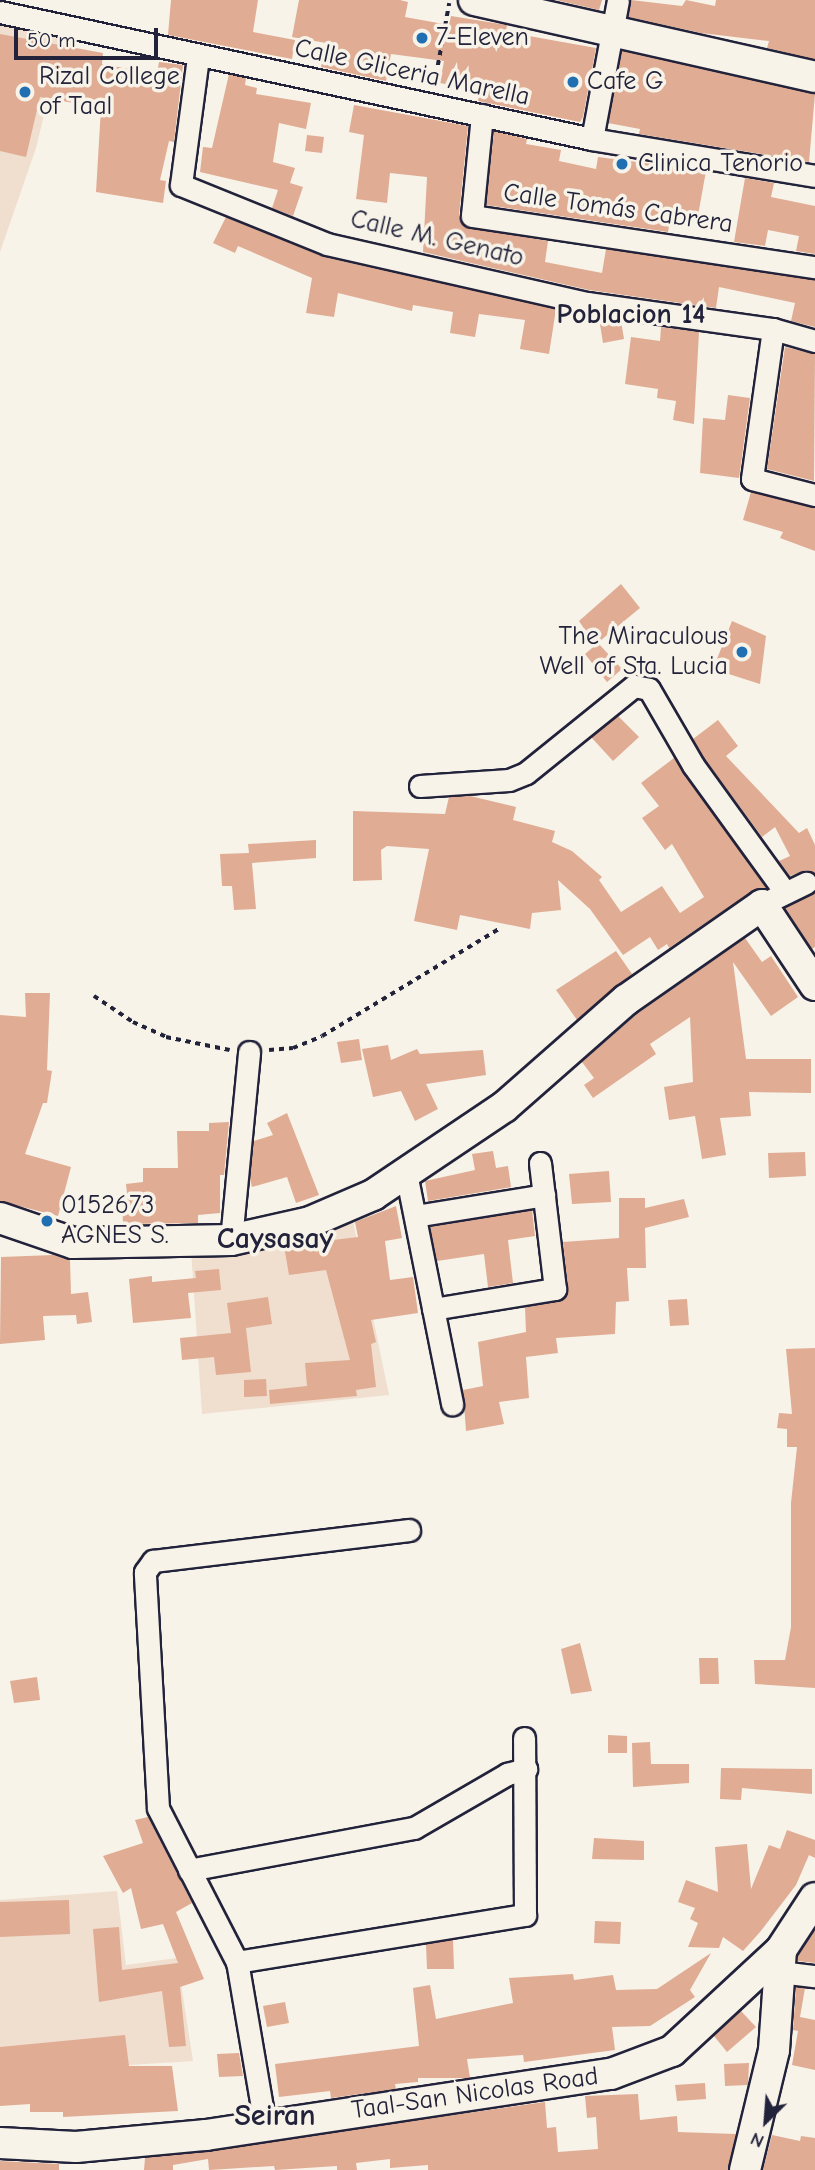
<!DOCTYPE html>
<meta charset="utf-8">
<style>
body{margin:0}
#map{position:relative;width:815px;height:2170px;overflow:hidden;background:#f7f3e8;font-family:"Comic Neue",sans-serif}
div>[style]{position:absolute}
.built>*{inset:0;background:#f0decf}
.building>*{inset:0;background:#e0ac94}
.path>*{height:3.5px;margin-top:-1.75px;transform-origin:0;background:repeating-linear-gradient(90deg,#22223b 0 5px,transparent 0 10px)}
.roads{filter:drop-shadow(2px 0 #22223b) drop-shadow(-2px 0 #22223b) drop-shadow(0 2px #22223b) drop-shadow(0 -2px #22223b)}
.street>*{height:21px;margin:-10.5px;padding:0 10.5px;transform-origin:10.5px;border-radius:10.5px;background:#f7f3e8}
.secondary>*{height:30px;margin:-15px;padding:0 15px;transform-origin:15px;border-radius:15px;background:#f7f3e8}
.dots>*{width:19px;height:19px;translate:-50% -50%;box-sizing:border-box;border:4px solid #f7f3e8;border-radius:50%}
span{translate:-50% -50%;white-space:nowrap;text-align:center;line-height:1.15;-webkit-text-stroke:7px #f7f3e8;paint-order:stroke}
.poi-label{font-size:26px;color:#22223b}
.left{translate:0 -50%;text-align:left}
.right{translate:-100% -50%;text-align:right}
.street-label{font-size:26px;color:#22223b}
.neighbourhood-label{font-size:28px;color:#22223b;font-weight:700}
.quarter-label{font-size:30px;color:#22223b;font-weight:700}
.north{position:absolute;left:731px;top:2086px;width:70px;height:70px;-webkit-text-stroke:5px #f7f3e8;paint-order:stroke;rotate:205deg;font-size:19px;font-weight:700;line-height:28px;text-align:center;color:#22223b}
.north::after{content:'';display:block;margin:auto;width:24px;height:32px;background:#22223b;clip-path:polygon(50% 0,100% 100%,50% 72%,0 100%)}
.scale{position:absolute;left:14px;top:28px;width:144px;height:32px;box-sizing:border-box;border:4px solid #22223b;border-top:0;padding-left:9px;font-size:21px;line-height:24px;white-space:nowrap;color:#22223b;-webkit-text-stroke:5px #f7f3e8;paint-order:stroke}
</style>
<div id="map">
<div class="built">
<i style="clip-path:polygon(0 23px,63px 36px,36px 148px,0 252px)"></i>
<i style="clip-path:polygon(352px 1217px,389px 1395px,202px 1414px,191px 1249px,275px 1246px)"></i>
<i style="clip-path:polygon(117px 1891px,126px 1965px,177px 1958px,193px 2061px,0 2073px,0 1900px)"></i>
</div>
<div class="building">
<i style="clip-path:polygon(171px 0,258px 0,253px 32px,295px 40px,292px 59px,168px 35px)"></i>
<i style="clip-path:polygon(299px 0,400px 0,408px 2px,405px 17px,449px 25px,451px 16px,488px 22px,507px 25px,506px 32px,596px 48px,583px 117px,580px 122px,478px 101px,480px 91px,440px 83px,444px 61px,391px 54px,386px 81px,321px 67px,326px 43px,292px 37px)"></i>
<i style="clip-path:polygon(556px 0,602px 0,599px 10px)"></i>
<i style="clip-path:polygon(631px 0,682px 6px,686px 0,715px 6px,716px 0,815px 0,815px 59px,767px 48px,769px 41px,701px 33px,628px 17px)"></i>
<i style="clip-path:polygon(0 34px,103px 53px,102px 64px,157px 74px,159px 62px,183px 65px,174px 142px,169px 141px,160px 180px,166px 181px,163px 203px,96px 192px,101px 108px,40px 97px,26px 157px,0 151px)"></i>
<i style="clip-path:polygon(622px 51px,815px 94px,809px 162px,639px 134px,640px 129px,608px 123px)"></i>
<i style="clip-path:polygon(229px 74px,246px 78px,245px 85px,257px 88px,256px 94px,311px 103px,306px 129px,279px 123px,273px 162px,295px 168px,290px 183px,303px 187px,293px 216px,272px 208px,278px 190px,200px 172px,203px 147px,212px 148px)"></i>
<i style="clip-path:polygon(354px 105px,468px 126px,459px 215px,465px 227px,548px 241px,545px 262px,602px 273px,606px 249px,815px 280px,815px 327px,791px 321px,795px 303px,719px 287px,716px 308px,589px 290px,423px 252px,427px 177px,390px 173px,387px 203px,356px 199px,364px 135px,349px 132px)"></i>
<i style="clip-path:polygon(494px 131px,527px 139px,526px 144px,561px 150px,559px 161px,596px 169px,598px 157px,706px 171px,697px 221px,671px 216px,668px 232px,486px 205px)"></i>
<i style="clip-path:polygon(307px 135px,324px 137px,322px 153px,305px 151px)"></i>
<i style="clip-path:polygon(745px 178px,774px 183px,771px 197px,815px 206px,815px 254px,796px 251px,799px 236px,768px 230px,765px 246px,734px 242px)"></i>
<i style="clip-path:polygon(226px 217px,324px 257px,556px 309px,549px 354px,520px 349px,525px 320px,479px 314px,475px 337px,450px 333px,453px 312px,413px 305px,412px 311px,338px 293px,334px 317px,306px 313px,312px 278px,238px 246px,235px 253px,213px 243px)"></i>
<i style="clip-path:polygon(599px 318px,621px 321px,624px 339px,603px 343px)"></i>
<i style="clip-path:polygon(661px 327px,699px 332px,694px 424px,673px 420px,676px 401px,657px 398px,658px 389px,625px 384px,631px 337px,660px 341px)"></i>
<i style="clip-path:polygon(785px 347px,815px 354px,814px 481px,767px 469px)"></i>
<i style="clip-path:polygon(728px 395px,750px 398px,739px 478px,700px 473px,703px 418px,725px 420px)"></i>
<i style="clip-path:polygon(751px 492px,815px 508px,815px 551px,780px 538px,783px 532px,743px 520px)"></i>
<i style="clip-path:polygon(621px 584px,640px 608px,595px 645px,579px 621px)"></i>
<i style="clip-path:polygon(732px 621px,766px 636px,760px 684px,713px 669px)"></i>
<i style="clip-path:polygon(598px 643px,622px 669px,607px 682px,585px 654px)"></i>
<i style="clip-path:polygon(618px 716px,639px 737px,613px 761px,591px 737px)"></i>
<i style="clip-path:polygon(718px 720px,738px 746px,726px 756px,799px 833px,807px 828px,815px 845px,815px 874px,806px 870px,790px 876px,779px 861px,790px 856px,775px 827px,762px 837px,704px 758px,693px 739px)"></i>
<i style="clip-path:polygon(674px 758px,766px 888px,752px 891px,669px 948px,667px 944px,658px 950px,650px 937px,623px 955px,590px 909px,558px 880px,561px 910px,532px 913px,530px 929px,460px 915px,457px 930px,414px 921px,429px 849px,387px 846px,381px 850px,382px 880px,353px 881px,353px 811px,445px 814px,449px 797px,470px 796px,516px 807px,513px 820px,555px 831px,552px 842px,572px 851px,602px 877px,599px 880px,621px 912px,662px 886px,680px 913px,704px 897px,672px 844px,665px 850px,642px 818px,659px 806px,641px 783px)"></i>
<i style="clip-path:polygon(316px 840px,316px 858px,252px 863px,256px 909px,234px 910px,232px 886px,222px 886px,220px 854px,249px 853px,248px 844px)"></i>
<i style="clip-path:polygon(815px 892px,815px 947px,812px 949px,785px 908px)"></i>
<i style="clip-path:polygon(745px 938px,762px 962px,771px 956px,798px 997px,771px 1016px,733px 962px,746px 1059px,811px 1059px,811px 1093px,749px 1092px,751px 1116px,720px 1118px,726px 1155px,702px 1159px,695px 1116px,669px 1120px,664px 1087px,693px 1082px,690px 1017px,650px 1044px,656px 1054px,593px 1098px,584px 1085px,594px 1078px,582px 1062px,637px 1014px)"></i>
<i style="clip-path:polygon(616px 951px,632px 974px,577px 1020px,556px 990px)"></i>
<i style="clip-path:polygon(25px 993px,50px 993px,47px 1070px,52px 1071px,47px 1103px,43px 1103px,25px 1154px,71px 1167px,58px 1216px,0 1201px,0 1015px,26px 1017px)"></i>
<i style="clip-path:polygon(359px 1039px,362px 1060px,341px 1063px,337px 1042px)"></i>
<i style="clip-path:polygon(388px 1045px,391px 1060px,417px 1049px,420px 1054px,483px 1050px,486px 1075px,426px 1084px,438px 1109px,415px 1121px,401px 1091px,373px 1097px,362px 1049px)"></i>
<i style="clip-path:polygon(287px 1113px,319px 1195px,296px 1203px,287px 1177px,252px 1187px,250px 1179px,254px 1141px,273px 1135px,267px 1123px)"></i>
<i style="clip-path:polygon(229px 1122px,224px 1175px,220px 1175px,220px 1213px,198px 1215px,198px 1223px,123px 1224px,122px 1204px,128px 1204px,126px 1184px,143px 1182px,143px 1168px,178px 1168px,177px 1131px,209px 1131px,209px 1123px)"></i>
<i style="clip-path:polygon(493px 1151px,496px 1168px,508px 1166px,511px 1187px,428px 1201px,425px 1181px,475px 1170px,472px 1154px)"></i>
<i style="clip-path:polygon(805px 1152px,806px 1176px,769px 1178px,768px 1153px)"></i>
<i style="clip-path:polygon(609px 1171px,611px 1202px,572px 1204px,569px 1174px)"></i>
<i style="clip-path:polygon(619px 1198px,645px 1198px,645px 1208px,684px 1199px,689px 1217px,645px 1228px,646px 1268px,627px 1268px,629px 1301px,616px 1302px,615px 1334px,556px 1338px,558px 1353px,526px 1357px,529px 1398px,499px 1402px,504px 1424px,466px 1431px,463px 1390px,483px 1386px,478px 1342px,526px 1332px,525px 1307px,564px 1299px,568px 1287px,563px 1242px,619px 1238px)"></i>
<i style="clip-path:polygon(396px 1206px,402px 1238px,385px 1241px,390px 1280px,413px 1277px,418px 1313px,371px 1320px,376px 1342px,371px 1344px,376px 1387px,356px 1390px,357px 1396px,270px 1404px,269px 1390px,307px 1386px,305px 1363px,350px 1360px,326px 1270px,289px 1275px,284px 1246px,358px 1237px,355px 1222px)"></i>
<i style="clip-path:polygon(532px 1210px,535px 1236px,508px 1240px,513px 1283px,488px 1287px,484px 1254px,437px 1261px,430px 1227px)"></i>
<i style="clip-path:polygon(53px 1255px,70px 1260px,71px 1294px,88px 1292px,92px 1322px,77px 1324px,76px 1315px,43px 1316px,45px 1340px,0 1344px,1px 1257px)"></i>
<i style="clip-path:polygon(219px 1269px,221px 1290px,188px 1293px,191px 1318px,133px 1323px,129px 1279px,152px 1276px,152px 1282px,196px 1278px,195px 1271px)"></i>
<i style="clip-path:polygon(268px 1297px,272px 1324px,246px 1328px,251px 1372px,216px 1375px,214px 1357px,182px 1360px,180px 1338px,231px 1333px,227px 1303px)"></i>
<i style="clip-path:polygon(687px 1299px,689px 1325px,670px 1326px,668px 1300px)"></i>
<i style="clip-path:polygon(815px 1348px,815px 1688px,755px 1684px,754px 1660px,785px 1660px,791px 1627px,791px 1503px,797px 1447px,787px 1447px,787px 1429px,777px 1428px,779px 1413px,792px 1414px,786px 1349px)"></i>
<i style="clip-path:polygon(266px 1379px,267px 1396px,244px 1397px,244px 1380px)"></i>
<i style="clip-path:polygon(580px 1643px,592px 1691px,571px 1694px,561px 1649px)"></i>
<i style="clip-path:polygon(699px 1658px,718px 1658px,719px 1684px,700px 1684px)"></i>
<i style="clip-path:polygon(37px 1677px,40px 1700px,14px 1703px,10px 1681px)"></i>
<i style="clip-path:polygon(608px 1735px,627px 1736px,627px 1753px,608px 1753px)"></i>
<i style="clip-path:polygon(650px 1742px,651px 1764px,689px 1764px,689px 1783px,633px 1787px,632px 1743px)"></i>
<i style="clip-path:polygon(721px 1768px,812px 1769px,812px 1794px,742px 1788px,741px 1800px,720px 1799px)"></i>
<i style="clip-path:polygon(148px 1817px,192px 1903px,176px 1912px,204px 1979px,180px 1987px,186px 2046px,169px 2047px,162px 1991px,99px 2002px,93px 1929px,119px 1927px,122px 1970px,178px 1963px,163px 1924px,141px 1929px,131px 1888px,123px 1893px,103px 1856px,143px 1843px,135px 1820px)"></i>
<i style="clip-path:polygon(787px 1830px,815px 1840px,815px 1858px,809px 1855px,796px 1885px,760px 1932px,743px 1951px,723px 1937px,719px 1948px,688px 1947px,698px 1923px,690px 1919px,695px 1908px,678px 1902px,686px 1880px,718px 1892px,715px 1847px,747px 1844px,751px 1889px,769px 1845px,780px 1849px)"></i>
<i style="clip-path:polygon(594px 1838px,644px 1841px,644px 1860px,592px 1859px)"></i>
<i style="clip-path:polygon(69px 1900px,70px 1934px,0 1937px,0 1902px)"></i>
<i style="clip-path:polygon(595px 1921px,621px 1922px,620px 1944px,594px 1943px)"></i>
<i style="clip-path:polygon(815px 1930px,815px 1963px,798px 1961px,798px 1956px)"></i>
<i style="clip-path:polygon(453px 1940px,454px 1969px,427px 1969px,426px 1944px)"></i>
<i style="clip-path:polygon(711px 1953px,690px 1990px,695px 1997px,650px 2026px,612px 2027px,615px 2050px,524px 2062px,523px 2055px,467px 2059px,470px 2078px,418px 2078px,418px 2082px,395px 2084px,396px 2089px,331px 2098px,330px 2091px,279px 2097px,275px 2064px,419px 2046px,413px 1988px,430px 1985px,436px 2019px,513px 2003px,509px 1978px,573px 1974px,574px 1980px,613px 1975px,616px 1990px,657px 1989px)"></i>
<i style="clip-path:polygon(796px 1987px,815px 1989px,805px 1988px,800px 2017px,815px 2020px,815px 2070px,792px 2065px,798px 2031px,793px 2030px)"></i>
<i style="clip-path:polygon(285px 2002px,289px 2023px,267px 2027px,263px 2006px)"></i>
<i style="clip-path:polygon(741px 2011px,756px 2027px,727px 2052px,714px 2036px)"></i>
<i style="clip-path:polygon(125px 2035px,129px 2066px,172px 2066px,178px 2111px,63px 2117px,63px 2112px,30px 2112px,30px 2104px,0 2106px,0 2047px)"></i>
<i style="clip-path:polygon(239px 2053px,243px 2076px,219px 2077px,217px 2054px)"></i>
<i style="clip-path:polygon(749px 2063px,748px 2085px,725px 2086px,724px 2064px)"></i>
<i style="clip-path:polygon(705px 2083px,706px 2099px,677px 2101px,675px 2085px)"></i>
<i style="clip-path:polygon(638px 2094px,640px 2120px,677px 2116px,678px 2132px,736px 2134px,728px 2170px,428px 2170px,428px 2165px,390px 2168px,390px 2159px,356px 2163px,357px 2170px,337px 2170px,337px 2166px,275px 2170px,274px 2166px,209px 2170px,208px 2159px,173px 2165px,173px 2170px,144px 2170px,145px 2158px,545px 2102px,547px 2128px,556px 2127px,558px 2152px,598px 2149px,596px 2117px,587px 2118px,585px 2096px)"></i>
<i style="clip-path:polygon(772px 2135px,800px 2141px,801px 2136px,815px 2138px,815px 2170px,763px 2170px)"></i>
<i style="clip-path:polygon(0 2161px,59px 2164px,59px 2170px,0 2170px)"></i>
</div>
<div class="path">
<i style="left:434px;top:85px;width:83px;rotate:-79.6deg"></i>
<i style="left:94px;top:996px;width:47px;rotate:33.7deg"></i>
<i style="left:133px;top:1022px;width:36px;rotate:24deg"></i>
<i style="left:166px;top:1037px;width:65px;rotate:11.5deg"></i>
<i style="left:269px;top:1050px;width:24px;rotate:-5deg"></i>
<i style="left:293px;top:1048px;width:31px;rotate:-22deg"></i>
<i style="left:322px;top:1036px;width:208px;rotate:-31.2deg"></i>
</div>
<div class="roads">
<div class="street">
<i style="left:0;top:12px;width:605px;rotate:12.11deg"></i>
<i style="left:592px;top:139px;width:226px;rotate:9.4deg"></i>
<i style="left:198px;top:57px;width:129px;rotate:97.6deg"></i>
<i style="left:181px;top:185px;width:157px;rotate:22deg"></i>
<i style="left:327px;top:244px;width:267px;rotate:12.8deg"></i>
<i style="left:587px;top:303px;width:188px;rotate:8deg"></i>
<i style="left:773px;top:329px;width:44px;rotate:15.9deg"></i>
<i style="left:482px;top:115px;width:101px;rotate:95.7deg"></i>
<i style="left:472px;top:216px;width:347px;rotate:8.5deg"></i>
<i style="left:592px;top:139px;width:141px;rotate:-79.4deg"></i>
<i style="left:773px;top:329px;width:151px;rotate:98deg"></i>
<i style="left:752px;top:479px;width:65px;rotate:14.3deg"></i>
<i style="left:420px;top:786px;width:89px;rotate:-3.9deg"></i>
<i style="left:509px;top:780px;width:18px;rotate:-22deg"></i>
<i style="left:526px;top:773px;width:139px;rotate:-38.9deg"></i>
<i style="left:634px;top:686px;width:15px;rotate:11deg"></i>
<i style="left:649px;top:689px;width:88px;rotate:59.9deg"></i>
<i style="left:693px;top:765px;width:157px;rotate:54.1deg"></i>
<i style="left:773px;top:899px;width:37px;rotate:-26deg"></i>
<i style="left:406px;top:1173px;width:236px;rotate:78.7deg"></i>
<i style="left:415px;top:1216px;width:131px;rotate:-9.2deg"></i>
<i style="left:231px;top:1240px;width:189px;rotate:-84.5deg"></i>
<i style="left:433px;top:1309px;width:124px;rotate:-9.3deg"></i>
<i style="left:555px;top:1289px;width:127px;rotate:-96.8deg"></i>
<i style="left:189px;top:1870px;width:229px;rotate:-10.6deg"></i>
<i style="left:414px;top:1828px;width:108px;rotate:-30.1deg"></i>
<i style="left:507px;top:1774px;width:20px;rotate:-15deg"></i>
<i style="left:237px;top:1962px;width:292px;rotate:-9.3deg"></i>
<i style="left:525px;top:1915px;width:177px;rotate:-90.3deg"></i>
<i style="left:780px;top:1972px;width:35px;rotate:7deg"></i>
<i style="left:265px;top:2125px;width:165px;rotate:-99.7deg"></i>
<i style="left:237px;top:1962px;width:173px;rotate:-117.2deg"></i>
<i style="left:158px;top:1808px;width:236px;rotate:-93.2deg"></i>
<i style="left:145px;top:1572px;width:14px;rotate:-54deg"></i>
<i style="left:153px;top:1561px;width:258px;rotate:-6.9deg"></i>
</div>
<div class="secondary">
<i style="left:474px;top:0;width:350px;rotate:12.7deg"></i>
<i style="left:0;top:1218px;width:77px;rotate:18.9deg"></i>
<i style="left:73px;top:1243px;width:158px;rotate:-1.1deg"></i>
<i style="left:231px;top:1240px;width:81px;rotate:-12.8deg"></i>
<i style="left:310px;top:1222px;width:69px;rotate:-23.2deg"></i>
<i style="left:373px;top:1195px;width:158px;rotate:-33.9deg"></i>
<i style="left:504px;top:1107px;width:162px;rotate:-41.3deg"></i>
<i style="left:626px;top:1000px;width:166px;rotate:-34.9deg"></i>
<i style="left:762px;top:905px;width:96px;rotate:56.5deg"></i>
<i style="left:0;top:2143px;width:76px;rotate:3deg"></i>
<i style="left:76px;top:2147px;width:131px;rotate:-5.3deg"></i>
<i style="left:206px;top:2135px;width:410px;rotate:-8.6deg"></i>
<i style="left:611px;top:2074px;width:65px;rotate:-20.7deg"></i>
<i style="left:672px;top:2051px;width:149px;rotate:-42.8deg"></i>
<i style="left:745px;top:2170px;width:123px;rotate:-76.4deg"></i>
<i style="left:774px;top:2050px;width:100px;rotate:-86deg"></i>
<i style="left:781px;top:1950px;width:62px;rotate:-56.8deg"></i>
</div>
</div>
<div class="dots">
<i style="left:422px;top:38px;background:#1f6fb2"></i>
<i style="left:573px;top:82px;background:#1f6fb2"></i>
<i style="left:25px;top:92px;background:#1f6fb2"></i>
<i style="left:622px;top:164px;background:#1f6fb2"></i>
<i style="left:742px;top:652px;background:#1f6fb2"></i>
<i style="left:47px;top:1221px;background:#1f6fb2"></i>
</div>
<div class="poi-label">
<span class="left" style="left:436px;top:38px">7-Eleven</span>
<span class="left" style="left:39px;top:92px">Rizal College<br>of Taal</span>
<span class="left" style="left:587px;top:82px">Cafe G</span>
<span class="left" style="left:638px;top:164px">Clinica Tenorio</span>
<span class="right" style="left:728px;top:652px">The Miraculous<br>Well of Sta. Lucia</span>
<span class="left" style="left:61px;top:1221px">0152673<br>AGNES S.</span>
</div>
<div class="street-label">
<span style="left:412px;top:73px;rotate:12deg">Calle Gliceria Marella</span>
<span style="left:618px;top:209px;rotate:8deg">Calle Tomás Cabrera</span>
<span style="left:437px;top:239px;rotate:13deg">Calle M. Genato</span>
<span style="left:475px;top:2094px;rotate:-8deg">Taal-San Nicolas Road</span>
</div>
<div class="neighbourhood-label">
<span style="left:631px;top:314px">Poblacion 14</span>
</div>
<div class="quarter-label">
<span style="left:275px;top:1239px">Caysasay</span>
<span style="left:275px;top:2116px">Seiran</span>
</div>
<div class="north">N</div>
<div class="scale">50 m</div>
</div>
